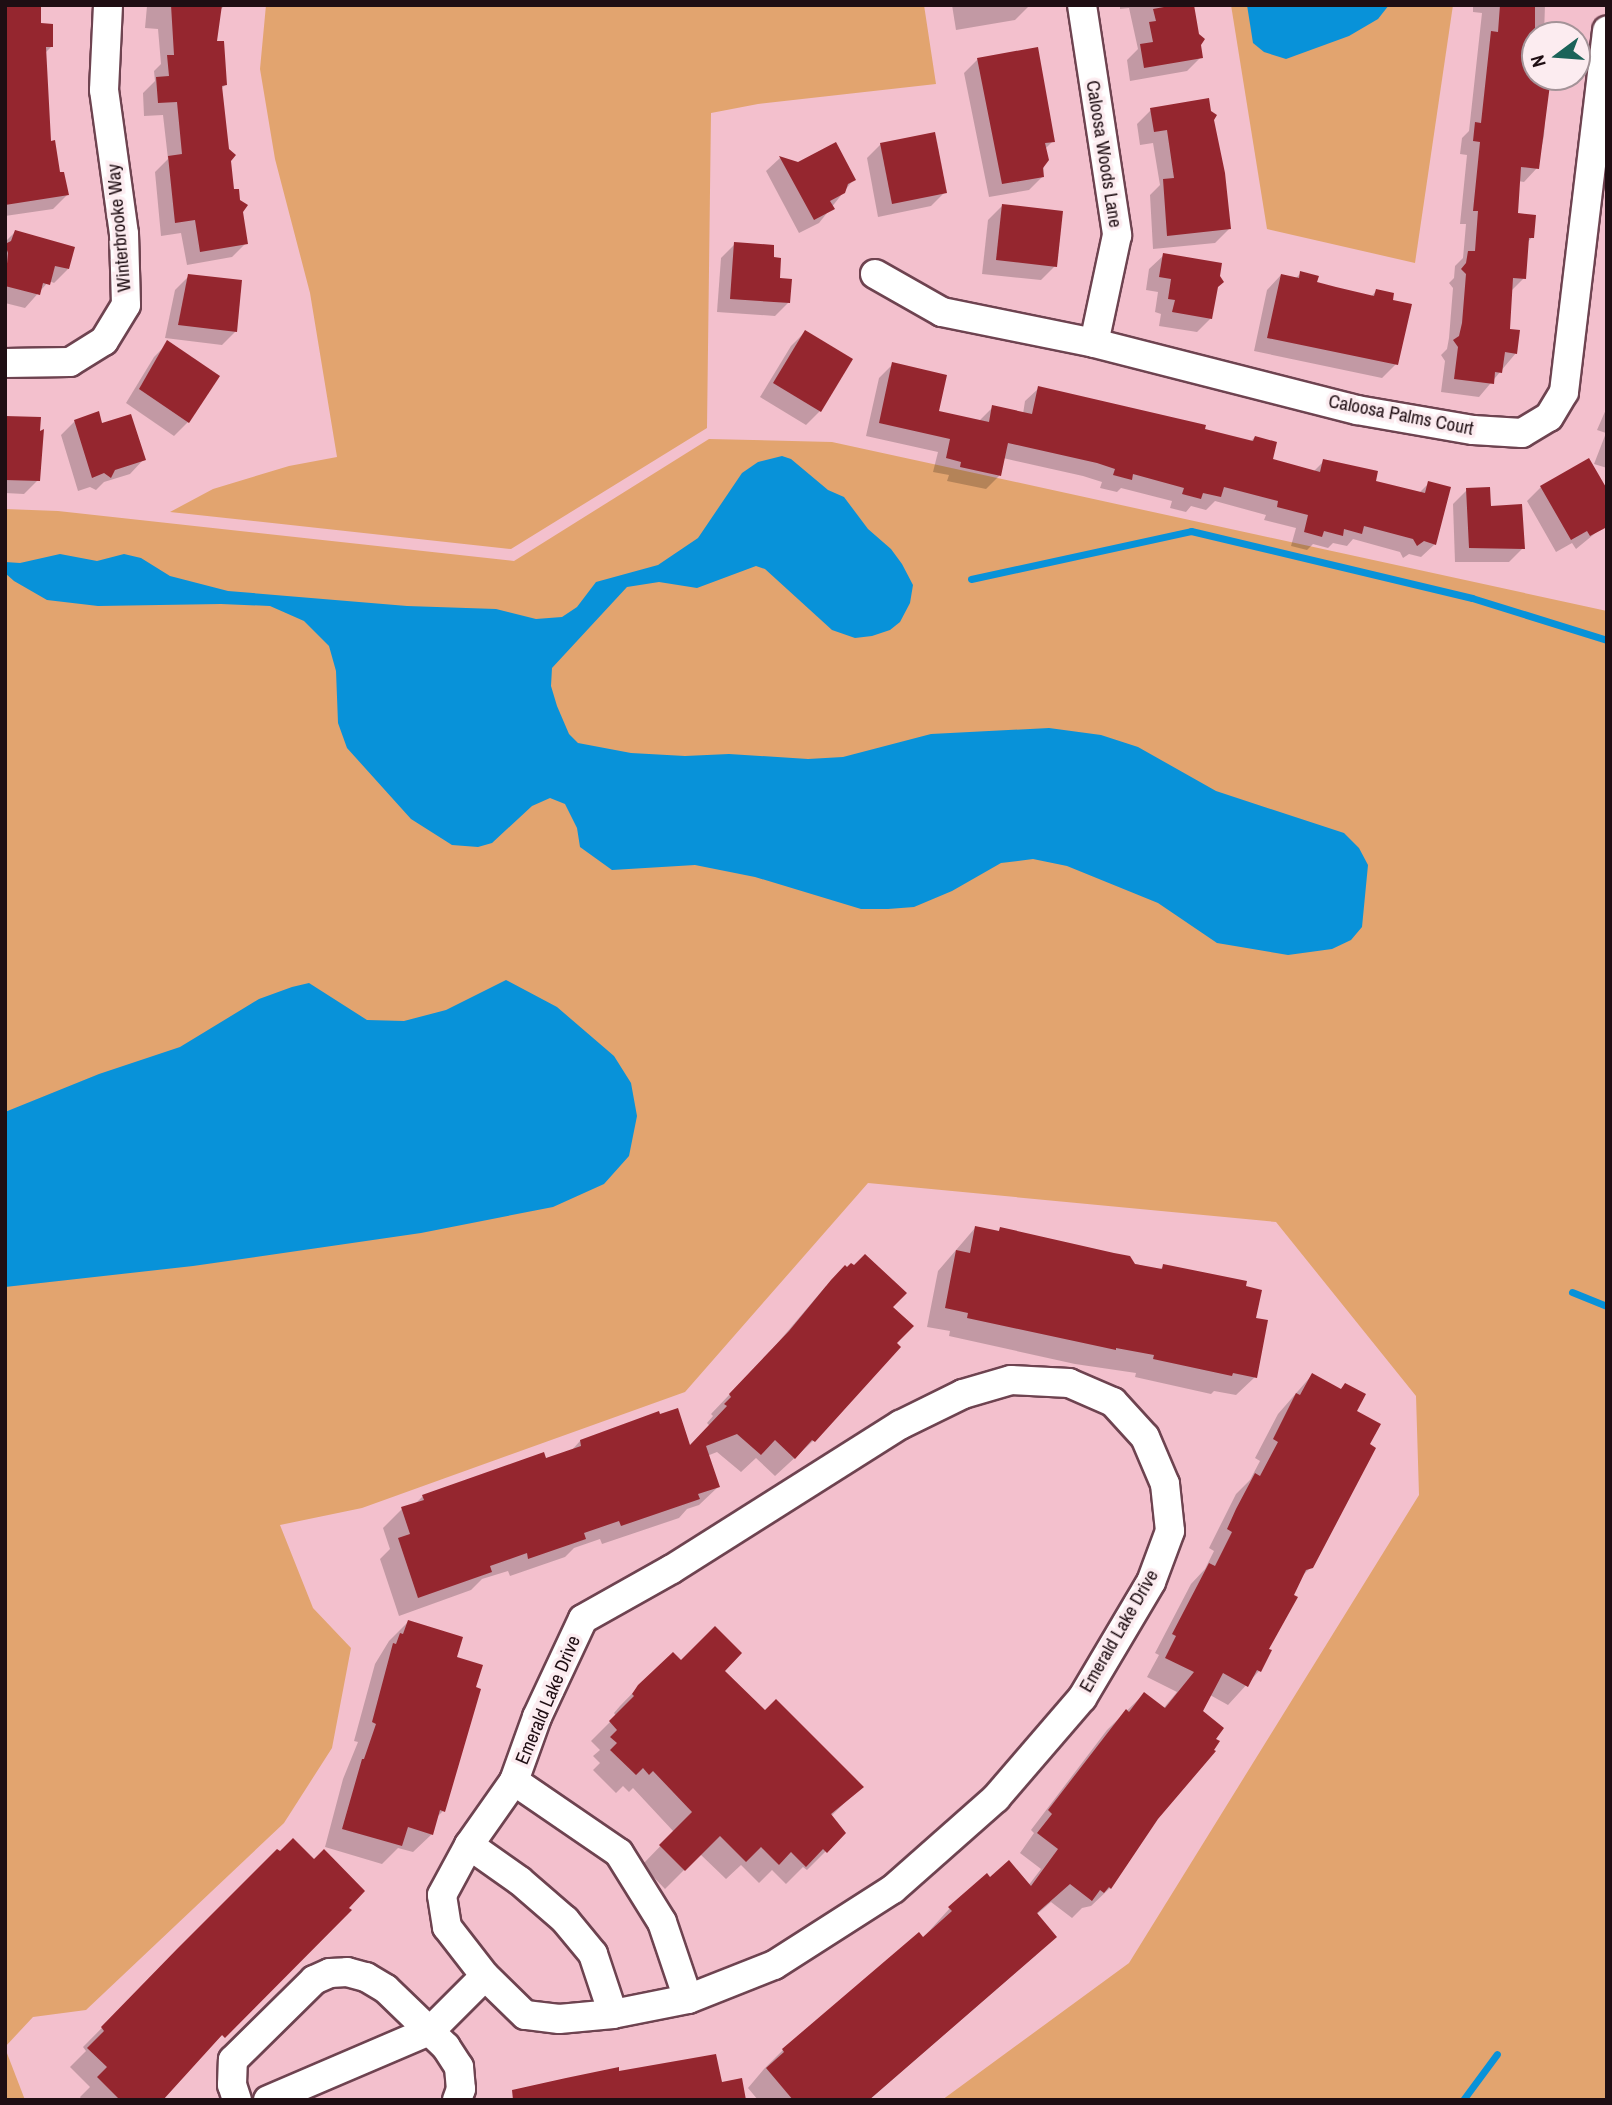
<!DOCTYPE html>
<style>
body{margin:0}
#map{position:relative;width:1612px;height:2105px;overflow:hidden;background:#f3c0cd;font-family:"Archivo Narrow",sans-serif}
div>[style]{position:absolute}
.green>*{inset:0;background:#e2a46f}
.water>*{inset:0;background:#0892d9}
.shadow>*{inset:0;background:#0003}
.stream>*{height:7px;margin:-3.5px;padding:0 3.5px;transform-origin:3.5px;border-radius:3.5px;background:#0892d9}
.building>*{inset:0;background:#95262f}
.roads{filter:drop-shadow(2px 0 #6e4350) drop-shadow(-2px 0 #6e4350) drop-shadow(0 2px #6e4350) drop-shadow(0 -2px #6e4350)}
.minor>*{height:28px;margin:-14px;padding:0 14px;transform-origin:14px;border-radius:14px;background:#fff}
span{translate:-50% -50%;white-space:nowrap;text-align:center;line-height:1.15;-webkit-text-stroke:7px #fcecf0;paint-order:stroke}
.street-label{font-size:19px;color:#1f0e13}
.frame{position:absolute;inset:0;border:7px solid #1f0e13;pointer-events:none}
.north{position:absolute;left:1521px;top:21px;width:70px;height:70px;box-sizing:border-box;background:#fcecf0;border:2px solid #a49398;border-radius:50%;rotate:254deg;font-size:19px;font-weight:700;line-height:28px;text-align:center;color:#1f0e13}
.north::after{content:'';display:block;margin:auto;width:24px;height:32px;background:#1b6359;clip-path:polygon(50% 0,100% 100%,50% 72%,0 100%)}
</style>
<div id="map">
<div class="green">
<i style="clip-path:polygon(266px 5px,924px 5px,936px 84px,758px 104px,711px 113px,707px 428px,511px 549px,170px 512px,213px 489px,289px 466px,337px 457px,310px 293px,275px 159px,260px 69px)"></i>
<i style="clip-path:polygon(1231px 5px,1453px 5px,1415px 263px,1267px 229px)"></i>
<i style="clip-path:polygon(709px 439px,832px 442px,1607px 611px,1607px 2100px,942px 2100px,1129px 1963px,1419px 1495px,1416px 1396px,1276px 1222px,868px 1183px,685px 1392px,362px 1508px,280px 1525px,313px 1608px,351px 1648px,332px 1748px,284px 1823px,86px 2010px,33px 2017px,5px 2047px,5px 509px,58px 511px,514px 561px)"></i>
<i style="clip-path:polygon(5px 2048px,25px 2100px,5px 2100px)"></i>
</div>
<div class="water">
<i style="clip-path:polygon(1247px 5px,1389px 5px,1378px 19px,1349px 36px,1286px 59px,1264px 52px,1253px 43px)"></i>
<i style="clip-path:polygon(782px 456px,791px 459px,828px 490px,844px 497px,868px 529px,891px 549px,902px 564px,913px 585px,910px 603px,900px 622px,890px 630px,872px 636px,855px 638px,832px 630px,765px 569px,756px 566px,697px 588px,659px 582px,627px 587px,552px 668px,551px 686px,557px 706px,569px 734px,578px 743px,631px 753px,685px 756px,729px 754px,808px 759px,843px 757px,931px 734px,1049px 728px,1101px 735px,1138px 747px,1216px 791px,1344px 833px,1359px 848px,1368px 865px,1362px 927px,1351px 940px,1332px 949px,1288px 955px,1217px 943px,1158px 903px,1067px 866px,1033px 859px,1001px 863px,952px 891px,914px 907px,888px 909px,861px 909px,755px 877px,695px 865px,612px 870px,580px 847px,577px 828px,565px 804px,550px 798px,532px 806px,492px 843px,478px 847px,452px 845px,411px 819px,347px 748px,338px 723px,336px 671px,329px 646px,304px 621px,270px 606px,221px 604px,98px 606px,47px 600px,14px 581px,5px 573px,5px 562px,20px 563px,60px 554px,97px 561px,124px 554px,141px 558px,170px 576px,228px 591px,407px 606px,496px 609px,536px 619px,562px 617px,577px 607px,596px 582px,658px 565px,698px 538px,742px 473px,758px 462px)"></i>
<i style="clip-path:polygon(506px 980px,557px 1007px,614px 1056px,631px 1083px,637px 1116px,629px 1156px,604px 1184px,553px 1207px,421px 1233px,193px 1266px,5px 1287px,5px 1112px,99px 1074px,180px 1047px,259px 999px,292px 987px,309px 983px,367px 1020px,404px 1021px,446px 1010px)"></i>
</div>
<div class="shadow">
<i style="clip-path:polygon(5px 5px,39px 25px,51px 47px,45px 53px,49px 143px,67px 195px,53px 209px,5px 216px)"></i>
<i style="clip-path:polygon(225px 5px,219px 11px,215px 43px,225px 85px,221px 89px,232px 192px,241px 211px,246px 243px,232px 257px,187px 265px,181px 233px,161px 236px,155px 172px,168px 159px,163px 115px,144px 116px,143px 93px,155px 81px,154px 71px,161px 64px,158px 29px,145px 28px,147px 6px)"></i>
<i style="clip-path:polygon(952px 5px,1029px 5px,1029px 6px,1015px 20px,956px 30px)"></i>
<i style="clip-path:polygon(1120px 5px,1192px 5px,1201px 57px,1187px 71px,1130px 81px,1127px 60px,1138px 49px,1129px 8px,1120px 9px)"></i>
<i style="clip-path:polygon(1473px 5px,1545px 5px,1544px 35px,1535px 35px,1535px 77px,1548px 77px,1544px 136px,1537px 168px,1524px 182px,1518px 181px,1516px 215px,1532px 237px,1527px 243px,1524px 278px,1510px 292px,1508px 331px,1516px 353px,1479px 397px,1441px 392px,1445px 361px,1441px 355px,1447px 349px,1449px 338px,1453px 288px,1449px 283px,1454px 278px,1455px 266px,1463px 258px,1466px 224px,1460px 224px,1467px 155px,1460px 154px,1462px 138px,1469px 131px,1482px 13px,1473px 12px)"></i>
<i style="clip-path:polygon(978px 59px,1053px 141px,1045px 149px,1043px 176px,1029px 190px,989px 197px,964px 73px)"></i>
<i style="clip-path:polygon(1151px 110px,1212px 120px,1229px 229px,1215px 243px,1153px 249px,1150px 195px,1160px 185px,1153px 143px,1140px 145px,1137px 124px)"></i>
<i style="clip-path:polygon(881px 144px,945px 192px,931px 206px,878px 217px,867px 158px)"></i>
<i style="clip-path:polygon(780px 158px,854px 179px,819px 223px,799px 233px,766px 171px)"></i>
<i style="clip-path:polygon(1002px 206px,1055px 266px,1041px 280px,982px 274px,988px 220px)"></i>
<i style="clip-path:polygon(15px 232px,68px 269px,54px 283px,49px 281px,25px 308px,5px 303px,5px 242px)"></i>
<i style="clip-path:polygon(735px 244px,772px 259px,789px 302px,775px 316px,717px 312px,721px 258px)"></i>
<i style="clip-path:polygon(1164px 255px,1216px 287px,1211px 318px,1197px 332px,1159px 326px,1161px 314px,1155px 312px,1158px 292px,1146px 290px,1149px 269px)"></i>
<i style="clip-path:polygon(1301px 273px,1315px 283px,1371px 297px,1376px 291px,1396px 364px,1382px 378px,1254px 351px,1267px 290px,1281px 275px,1295px 279px)"></i>
<i style="clip-path:polygon(189px 276px,236px 331px,222px 345px,165px 338px,175px 290px)"></i>
<i style="clip-path:polygon(805px 332px,820px 411px,806px 425px,760px 397px,791px 346px)"></i>
<i style="clip-path:polygon(168px 343px,188px 422px,174px 436px,126px 403px,154px 357px)"></i>
<i style="clip-path:polygon(893px 364px,937px 412px,979px 421px,993px 407px,1023px 414px,1025px 401px,1039px 388px,1250px 442px,1255px 437px,1271px 460px,1313px 472px,1324px 461px,1373px 482px,1419px 493px,1429px 483px,1435px 544px,1421px 557px,1409px 554px,1403px 558px,1400px 552px,1353px 539px,1347px 546px,1333px 543px,1328px 548px,1313px 544px,1307px 550px,1291px 546px,1296px 528px,1264px 520px,1266px 515px,1215px 501px,1206px 510px,1191px 506px,1186px 512px,1170px 508px,1172px 501px,1121px 488px,1117px 492px,1100px 488px,1102px 482px,1083px 476px,1003px 458px,999px 476px,986px 489px,947px 481px,949px 475px,933px 472px,938px 452px,866px 436px,879px 378px)"></i>
<i style="clip-path:polygon(1607px 407px,1607px 468px,1594px 464px,1606px 433px,1597px 430px)"></i>
<i style="clip-path:polygon(5px 417px,38px 480px,24px 494px,5px 493px)"></i>
<i style="clip-path:polygon(75px 421px,101px 426px,144px 459px,130px 474px,104px 482px,96px 490px,90px 487px,78px 491px,61px 435px)"></i>
<i style="clip-path:polygon(1541px 487px,1604px 526px,1576px 549px,1572px 543px,1556px 552px,1527px 501px)"></i>
<i style="clip-path:polygon(1467px 490px,1523px 548px,1509px 562px,1455px 562px,1453px 504px)"></i>
<i style="clip-path:polygon(975px 1228px,997px 1233px,1000px 1229px,1159px 1270px,1164px 1266px,1255px 1377px,1236px 1395px,1214px 1391px,1211px 1394px,1135px 1377px,1136px 1373px,1075px 1364px,949px 1336px,950px 1331px,927px 1327px,938px 1271px)"></i>
<i style="clip-path:polygon(826px 1286px,891px 1307px,895px 1344px,899px 1347px,813px 1441px,775px 1476px,756px 1458px,741px 1472px,717px 1452px,707px 1456px,718px 1487px,699px 1505px,687px 1509px,679px 1518px,602px 1544px,600px 1539px,574px 1548px,565px 1557px,510px 1576px,508px 1571px,482px 1579px,471px 1590px,399px 1616px,380px 1559px,390px 1549px,383px 1528px,402px 1509px,414px 1505px,423px 1496px,571px 1451px,580px 1441px,689px 1448px,710px 1426px,707px 1423px,713px 1416px,711px 1414px,770px 1352px)"></i>
<i style="clip-path:polygon(1312px 1375px,1340px 1390px,1345px 1385px,1355px 1411px,1311px 1567px,1300px 1578px,1259px 1671px,1228px 1705px,1210px 1695px,1156px 1818px,1110px 1888px,1091px 1906px,1082px 1908px,1072px 1918px,1051px 1902px,1036px 1915px,1036px 1955px,869px 2100px,758px 2100px,748px 2088px,764px 2069px,783px 2050px,922px 1939px,950px 1908px,989px 1879px,1028px 1886px,1041px 1869px,1020px 1853px,1034px 1833px,1031px 1830px,1107px 1730px,1144px 1694px,1163px 1709px,1177px 1692px,1147px 1677px,1159px 1655px,1155px 1653px,1191px 1584px,1205px 1569px,1214px 1551px,1209px 1548px,1236px 1494px,1250px 1480px,1260px 1461px,1255px 1458px,1278px 1414px)"></i>
<i style="clip-path:polygon(408px 1622px,455px 1658px,443px 1811px,436px 1818px,432px 1834px,413px 1852px,398px 1848px,382px 1864px,325px 1847px,343px 1779px,358px 1742px,354px 1741px,375px 1664px,389px 1641px)"></i>
<i style="clip-path:polygon(681px 1662px,722px 1671px,765px 1712px,861px 1787px,831px 1816px,844px 1833px,807px 1870px,803px 1867px,786px 1884px,772px 1870px,759px 1883px,741px 1865px,726px 1879px,700px 1854px,665px 1889px,642px 1865px,674px 1832px,633px 1788px,629px 1792px,623px 1786px,616px 1793px,593px 1770px,600px 1763px,593px 1756px,600px 1750px,591px 1741px,616px 1716px,614px 1713px,620px 1706px,656px 1669px)"></i>
<i style="clip-path:polygon(277px 1851px,300px 1960px,191px 2065px,160px 2100px,82px 2100px,80px 2097px,90px 2087px,70px 2067px,86px 2051px,83px 2047px)"></i>
</div>
<div class="stream">
<i style="left:971px;top:579px;width:225px;rotate:-12.3deg"></i>
<i style="left:1191px;top:531px;width:289px;rotate:13.4deg"></i>
<i style="left:1472px;top:598px;width:141px;rotate:17.3deg"></i>
<i style="left:1572px;top:1292px;width:38px;rotate:22deg"></i>
<i style="left:1463px;top:2100px;width:57px;rotate:-53.5deg"></i>
</div>
<div class="building">
<i style="clip-path:polygon(5px 5px,41px 5px,41px 23px,53px 24px,53px 47px,46px 47px,51px 141px,55px 140px,60px 172px,64px 172px,69px 195px,5px 205px)"></i>
<i style="clip-path:polygon(171px 5px,222px 5px,217px 41px,224px 41px,227px 85px,222px 86px,229px 149px,236px 155px,231px 161px,234px 189px,239px 189px,240px 200px,248px 205px,243px 212px,248px 244px,200px 252px,195px 220px,175px 223px,168px 156px,182px 154px,177px 102px,158px 103px,156px 77px,169px 76px,167px 55px,174px 55px)"></i>
<i style="clip-path:polygon(1175px 5px,1194px 5px,1199px 34px,1205px 39px,1201px 45px,1203px 58px,1144px 68px,1140px 44px,1153px 42px,1149px 22px,1156px 21px,1153px 9px)"></i>
<i style="clip-path:polygon(1500px 5px,1535px 5px,1535px 77px,1551px 77px,1539px 169px,1521px 167px,1518px 213px,1536px 215px,1534px 238px,1529px 238px,1526px 279px,1513px 278px,1510px 329px,1520px 330px,1517px 354px,1505px 352px,1502px 373px,1495px 372px,1494px 384px,1454px 379px,1458px 347px,1453px 340px,1459px 336px,1462px 323px,1466px 274px,1461px 269px,1466px 263px,1468px 251px,1475px 251px,1478px 211px,1473px 211px,1480px 142px,1473px 141px,1475px 122px,1481px 123px,1491px 31px,1498px 32px)"></i>
<i style="clip-path:polygon(1038px 47px,1055px 142px,1045px 143px,1049px 160px,1043px 168px,1044px 177px,1002px 184px,977px 58px)"></i>
<i style="clip-path:polygon(1209px 98px,1211px 111px,1217px 115px,1214px 120px,1225px 173px,1231px 229px,1167px 236px,1163px 179px,1174px 178px,1167px 130px,1154px 132px,1150px 108px)"></i>
<i style="clip-path:polygon(935px 132px,947px 193px,892px 204px,880px 143px)"></i>
<i style="clip-path:polygon(836px 142px,856px 180px,848px 184px,845px 193px,830px 201px,835px 209px,814px 220px,779px 156px,798px 162px)"></i>
<i style="clip-path:polygon(1002px 204px,1063px 211px,1057px 267px,996px 260px)"></i>
<i style="clip-path:polygon(15px 230px,75px 247px,69px 269px,55px 266px,50px 285px,43px 283px,40px 295px,5px 286px,8px 253px,5px 244px,11px 241px)"></i>
<i style="clip-path:polygon(734px 242px,774px 245px,774px 257px,781px 258px,780px 278px,792px 279px,790px 303px,730px 299px)"></i>
<i style="clip-path:polygon(1163px 253px,1222px 263px,1220px 276px,1224px 282px,1218px 287px,1212px 319px,1172px 312px,1175px 300px,1168px 299px,1171px 279px,1159px 277px)"></i>
<i style="clip-path:polygon(1300px 271px,1319px 276px,1317px 282px,1336px 287px,1374px 296px,1376px 289px,1394px 293px,1393px 300px,1412px 304px,1398px 365px,1267px 338px,1281px 274px,1299px 278px)"></i>
<i style="clip-path:polygon(188px 274px,242px 280px,237px 332px,178px 325px)"></i>
<i style="clip-path:polygon(805px 330px,853px 359px,821px 412px,773px 383px)"></i>
<i style="clip-path:polygon(167px 340px,220px 376px,189px 423px,139px 389px)"></i>
<i style="clip-path:polygon(892px 362px,947px 375px,939px 411px,989px 422px,992px 405px,1032px 414px,1038px 386px,1206px 425px,1205px 429px,1253px 441px,1255px 436px,1277px 442px,1273px 459px,1320px 472px,1323px 459px,1378px 471px,1376px 481px,1425px 493px,1428px 481px,1451px 487px,1436px 545px,1424px 541px,1417px 546px,1413px 539px,1364px 526px,1362px 534px,1344px 529px,1343px 536px,1324px 531px,1322px 537px,1304px 532px,1308px 515px,1277px 507px,1278px 501px,1224px 487px,1221px 497px,1203px 493px,1201px 499px,1182px 494px,1184px 488px,1133px 474px,1132px 480px,1113px 475px,1115px 469px,1097px 463px,1008px 443px,1001px 476px,960px 467px,961px 462px,946px 458px,950px 439px,879px 423px)"></i>
<i style="clip-path:polygon(99px 411px,102px 423px,131px 414px,146px 460px,115px 470px,111px 478px,104px 473px,92px 478px,74px 420px)"></i>
<i style="clip-path:polygon(5px 416px,41px 417px,40px 431px,44px 429px,40px 481px,5px 480px)"></i>
<i style="clip-path:polygon(1589px 458px,1607px 489px,1607px 527px,1590px 536px,1587px 531px,1571px 540px,1540px 486px)"></i>
<i style="clip-path:polygon(1490px 487px,1491px 506px,1522px 504px,1525px 549px,1469px 548px,1466px 488px)"></i>
<i style="clip-path:polygon(975px 1226px,999px 1231px,1000px 1227px,1114px 1253px,1130px 1256px,1135px 1264px,1162px 1269px,1163px 1264px,1247px 1281px,1246px 1286px,1262px 1290px,1256px 1318px,1268px 1320px,1257px 1378px,1233px 1373px,1232px 1376px,1153px 1359px,1154px 1355px,1116px 1348px,1116px 1350px,967px 1318px,968px 1313px,945px 1308px,956px 1250px,970px 1253px)"></i>
<i style="clip-path:polygon(865px 1254px,907px 1293px,893px 1307px,914px 1326px,897px 1343px,901px 1347px,815px 1442px,812px 1440px,795px 1459px,775px 1440px,761px 1455px,737px 1434px,706px 1446px,720px 1487px,698px 1494px,700px 1499px,621px 1526px,619px 1521px,584px 1533px,586px 1539px,528px 1559px,527px 1553px,490px 1566px,492px 1572px,418px 1598px,398px 1538px,410px 1534px,401px 1507px,424px 1500px,422px 1495px,544px 1452px,546px 1458px,581px 1446px,580px 1440px,659px 1411px,660px 1414px,678px 1408px,690px 1445px,727px 1406px,724px 1404px,731px 1397px,729px 1394px,789px 1331px,831px 1280px,845px 1265px,847px 1267px,851px 1263px,854px 1265px)"></i>
<i style="clip-path:polygon(1312px 1373px,1341px 1389px,1345px 1383px,1366px 1394px,1357px 1411px,1381px 1424px,1370px 1444px,1376px 1448px,1313px 1568px,1306px 1570px,1294px 1595px,1298px 1597px,1269px 1649px,1272px 1650px,1261px 1672px,1257px 1670px,1248px 1687px,1223px 1673px,1203px 1711px,1224px 1728px,1216px 1739px,1220px 1741px,1214px 1750px,1216px 1751px,1158px 1819px,1111px 1889px,1109px 1887px,1104px 1893px,1100px 1890px,1092px 1901px,1070px 1884px,1037px 1913px,1057px 1937px,869px 2100px,793px 2100px,766px 2068px,784px 2052px,782px 2049px,919px 1932px,923px 1937px,952px 1911px,948px 1907px,987px 1873px,990px 1877px,1009px 1860px,1031px 1886px,1058px 1849px,1037px 1833px,1052px 1814px,1048px 1810px,1126px 1709px,1129px 1712px,1144px 1692px,1165px 1708px,1194px 1672px,1165px 1658px,1176px 1636px,1172px 1634px,1209px 1563px,1215px 1566px,1232px 1532px,1227px 1529px,1236px 1509px,1255px 1473px,1260px 1476px,1278px 1442px,1273px 1439px,1296px 1393px,1300px 1395px)"></i>
<i style="clip-path:polygon(408px 1620px,463px 1637px,457px 1657px,483px 1665px,476px 1687px,481px 1689px,445px 1812px,440px 1810px,433px 1835px,408px 1827px,402px 1846px,342px 1829px,362px 1759px,364px 1759px,376px 1724px,372px 1722px,393px 1643px,396px 1644px,400px 1633px,403px 1634px)"></i>
<i style="clip-path:polygon(715px 1626px,742px 1653px,725px 1671px,765px 1710px,776px 1699px,864px 1787px,831px 1814px,846px 1833px,827px 1853px,823px 1849px,806px 1867px,791px 1852px,779px 1865px,761px 1847px,746px 1862px,720px 1836px,685px 1871px,659px 1845px,692px 1812px,653px 1771px,649px 1775px,643px 1768px,636px 1775px,610px 1750px,617px 1743px,610px 1737px,617px 1730px,609px 1721px,634px 1696px,632px 1694px,638px 1685px,673px 1652px,681px 1660px)"></i>
<i style="clip-path:polygon(293px 1838px,314px 1859px,324px 1849px,365px 1891px,349px 1908px,352px 1910px,225px 2038px,222px 2035px,163px 2100px,120px 2100px,97px 2077px,107px 2067px,87px 2048px,104px 2031px,101px 2027px,177px 1949px,277px 1849px,280px 1851px)"></i>
<i style="clip-path:polygon(716px 2054px,722px 2082px,742px 2078px,746px 2100px,513px 2100px,512px 2090px,566px 2078px,619px 2067px,619px 2071px)"></i>
</div>
<div class="roads">
<div class="minor">
<i style="left:1082px;top:5px;width:233px;rotate:81.3deg"></i>
<i style="left:1117px;top:235px;width:110px;rotate:102deg"></i>
<i style="left:875px;top:274px;width:77px;rotate:29.6deg"></i>
<i style="left:942px;top:312px;width:155px;rotate:11.5deg"></i>
<i style="left:1094px;top:343px;width:271px;rotate:14.3deg"></i>
<i style="left:1357px;top:410px;width:118px;rotate:9.8deg"></i>
<i style="left:1473px;top:430px;width:49px;rotate:3.5deg"></i>
<i style="left:1522px;top:433px;width:31px;rotate:-31deg"></i>
<i style="left:1549px;top:417px;width:29px;rotate:-59deg"></i>
<i style="left:1564px;top:392px;width:364px;rotate:-83.2deg"></i>
<i style="left:5px;top:363px;width:65px;rotate:-0.9deg"></i>
<i style="left:70px;top:362px;width:40px;rotate:-32deg"></i>
<i style="left:104px;top:341px;width:42px;rotate:-58.6deg"></i>
<i style="left:126px;top:305px;width:71px;rotate:-91.6deg"></i>
<i style="left:124px;top:234px;width:145px;rotate:-97.9deg"></i>
<i style="left:104px;top:90px;width:85px;rotate:-87.3deg"></i>
<i style="left:1011px;top:1380px;width:58px;rotate:3deg"></i>
<i style="left:1069px;top:1383px;width:48px;rotate:23.4deg"></i>
<i style="left:1113px;top:1402px;width:47px;rotate:47.6deg"></i>
<i style="left:1145px;top:1437px;width:51px;rotate:66.9deg"></i>
<i style="left:1165px;top:1484px;width:47px;rotate:83.9deg"></i>
<i style="left:1170px;top:1531px;width:54px;rotate:110.4deg"></i>
<i style="left:1151px;top:1582px;width:135px;rotate:120.7deg"></i>
<i style="left:1082px;top:1698px;width:132px;rotate:130.7deg"></i>
<i style="left:996px;top:1798px;width:137px;rotate:138.5deg"></i>
<i style="left:893px;top:1889px;width:141px;rotate:147.4deg"></i>
<i style="left:774px;top:1965px;width:92px;rotate:158.4deg"></i>
<i style="left:688px;top:1999px;width:76px;rotate:168.7deg"></i>
<i style="left:613px;top:2014px;width:54px;rotate:174.7deg"></i>
<i style="left:559px;top:2019px;width:34px;rotate:-173deg"></i>
<i style="left:525px;top:2015px;width:56px;rotate:-135.7deg"></i>
<i style="left:485px;top:1976px;width:62px;rotate:-127.8deg"></i>
<i style="left:447px;top:1927px;width:32px;rotate:-99deg"></i>
<i style="left:442px;top:1895px;width:57px;rotate:-61.6deg"></i>
<i style="left:469px;top:1845px;width:78px;rotate:-54.9deg"></i>
<i style="left:514px;top:1781px;width:68px;rotate:-70.2deg"></i>
<i style="left:537px;top:1717px;width:108px;rotate:-64.9deg"></i>
<i style="left:583px;top:1619px;width:102px;rotate:-29.3deg"></i>
<i style="left:672px;top:1569px;width:270px;rotate:-32.3deg"></i>
<i style="left:900px;top:1425px;width:70px;rotate:-26.2deg"></i>
<i style="left:963px;top:1394px;width:50px;rotate:-16.3deg"></i>
<i style="left:514px;top:1781px;width:127px;rotate:34.4deg"></i>
<i style="left:619px;top:1853px;width:81px;rotate:58.1deg"></i>
<i style="left:662px;top:1922px;width:81px;rotate:71.3deg"></i>
<i style="left:469px;top:1845px;width:62px;rotate:35.2deg"></i>
<i style="left:520px;top:1881px;width:60px;rotate:40.9deg"></i>
<i style="left:565px;top:1920px;width:44px;rotate:50.5deg"></i>
<i style="left:593px;top:1954px;width:63px;rotate:71.6deg"></i>
<i style="left:237px;top:2100px;width:16px;rotate:-108deg"></i>
<i style="left:232px;top:2085px;width:25px;rotate:-88deg"></i>
<i style="left:233px;top:2060px;width:114px;rotate:-44.6deg"></i>
<i style="left:314px;top:1980px;width:17px;rotate:-24deg"></i>
<i style="left:330px;top:1973px;width:17px;rotate:-3deg"></i>
<i style="left:347px;top:1972px;width:20px;rotate:15deg"></i>
<i style="left:366px;top:1977px;width:23px;rotate:31deg"></i>
<i style="left:386px;top:1989px;width:83px;rotate:44deg"></i>
<i style="left:446px;top:2047px;width:24px;rotate:57deg"></i>
<i style="left:459px;top:2067px;width:22px;rotate:85deg"></i>
<i style="left:461px;top:2089px;width:12px;rotate:110deg"></i>
<i style="left:268px;top:2100px;width:177px;rotate:-23.2deg"></i>
<i style="left:431px;top:2030px;width:76px;rotate:-45deg"></i>
</div>
</div>
<div class="street-label">
<span style="left:1104px;top:154px;rotate:81deg">Caloosa Woods Lane</span>
<span style="left:119px;top:228px;rotate:-95deg">Winterbrooke Way</span>
<span style="left:1401px;top:415px;rotate:11deg">Caloosa Palms Court</span>
<span style="left:1119px;top:1631px;rotate:-60deg">Emerald Lake Drive</span>
<span style="left:548px;top:1700px;rotate:-67deg">Emerald Lake Drive</span>
</div>
<div class="frame"></div>
<div class="north">N</div>
</div>
